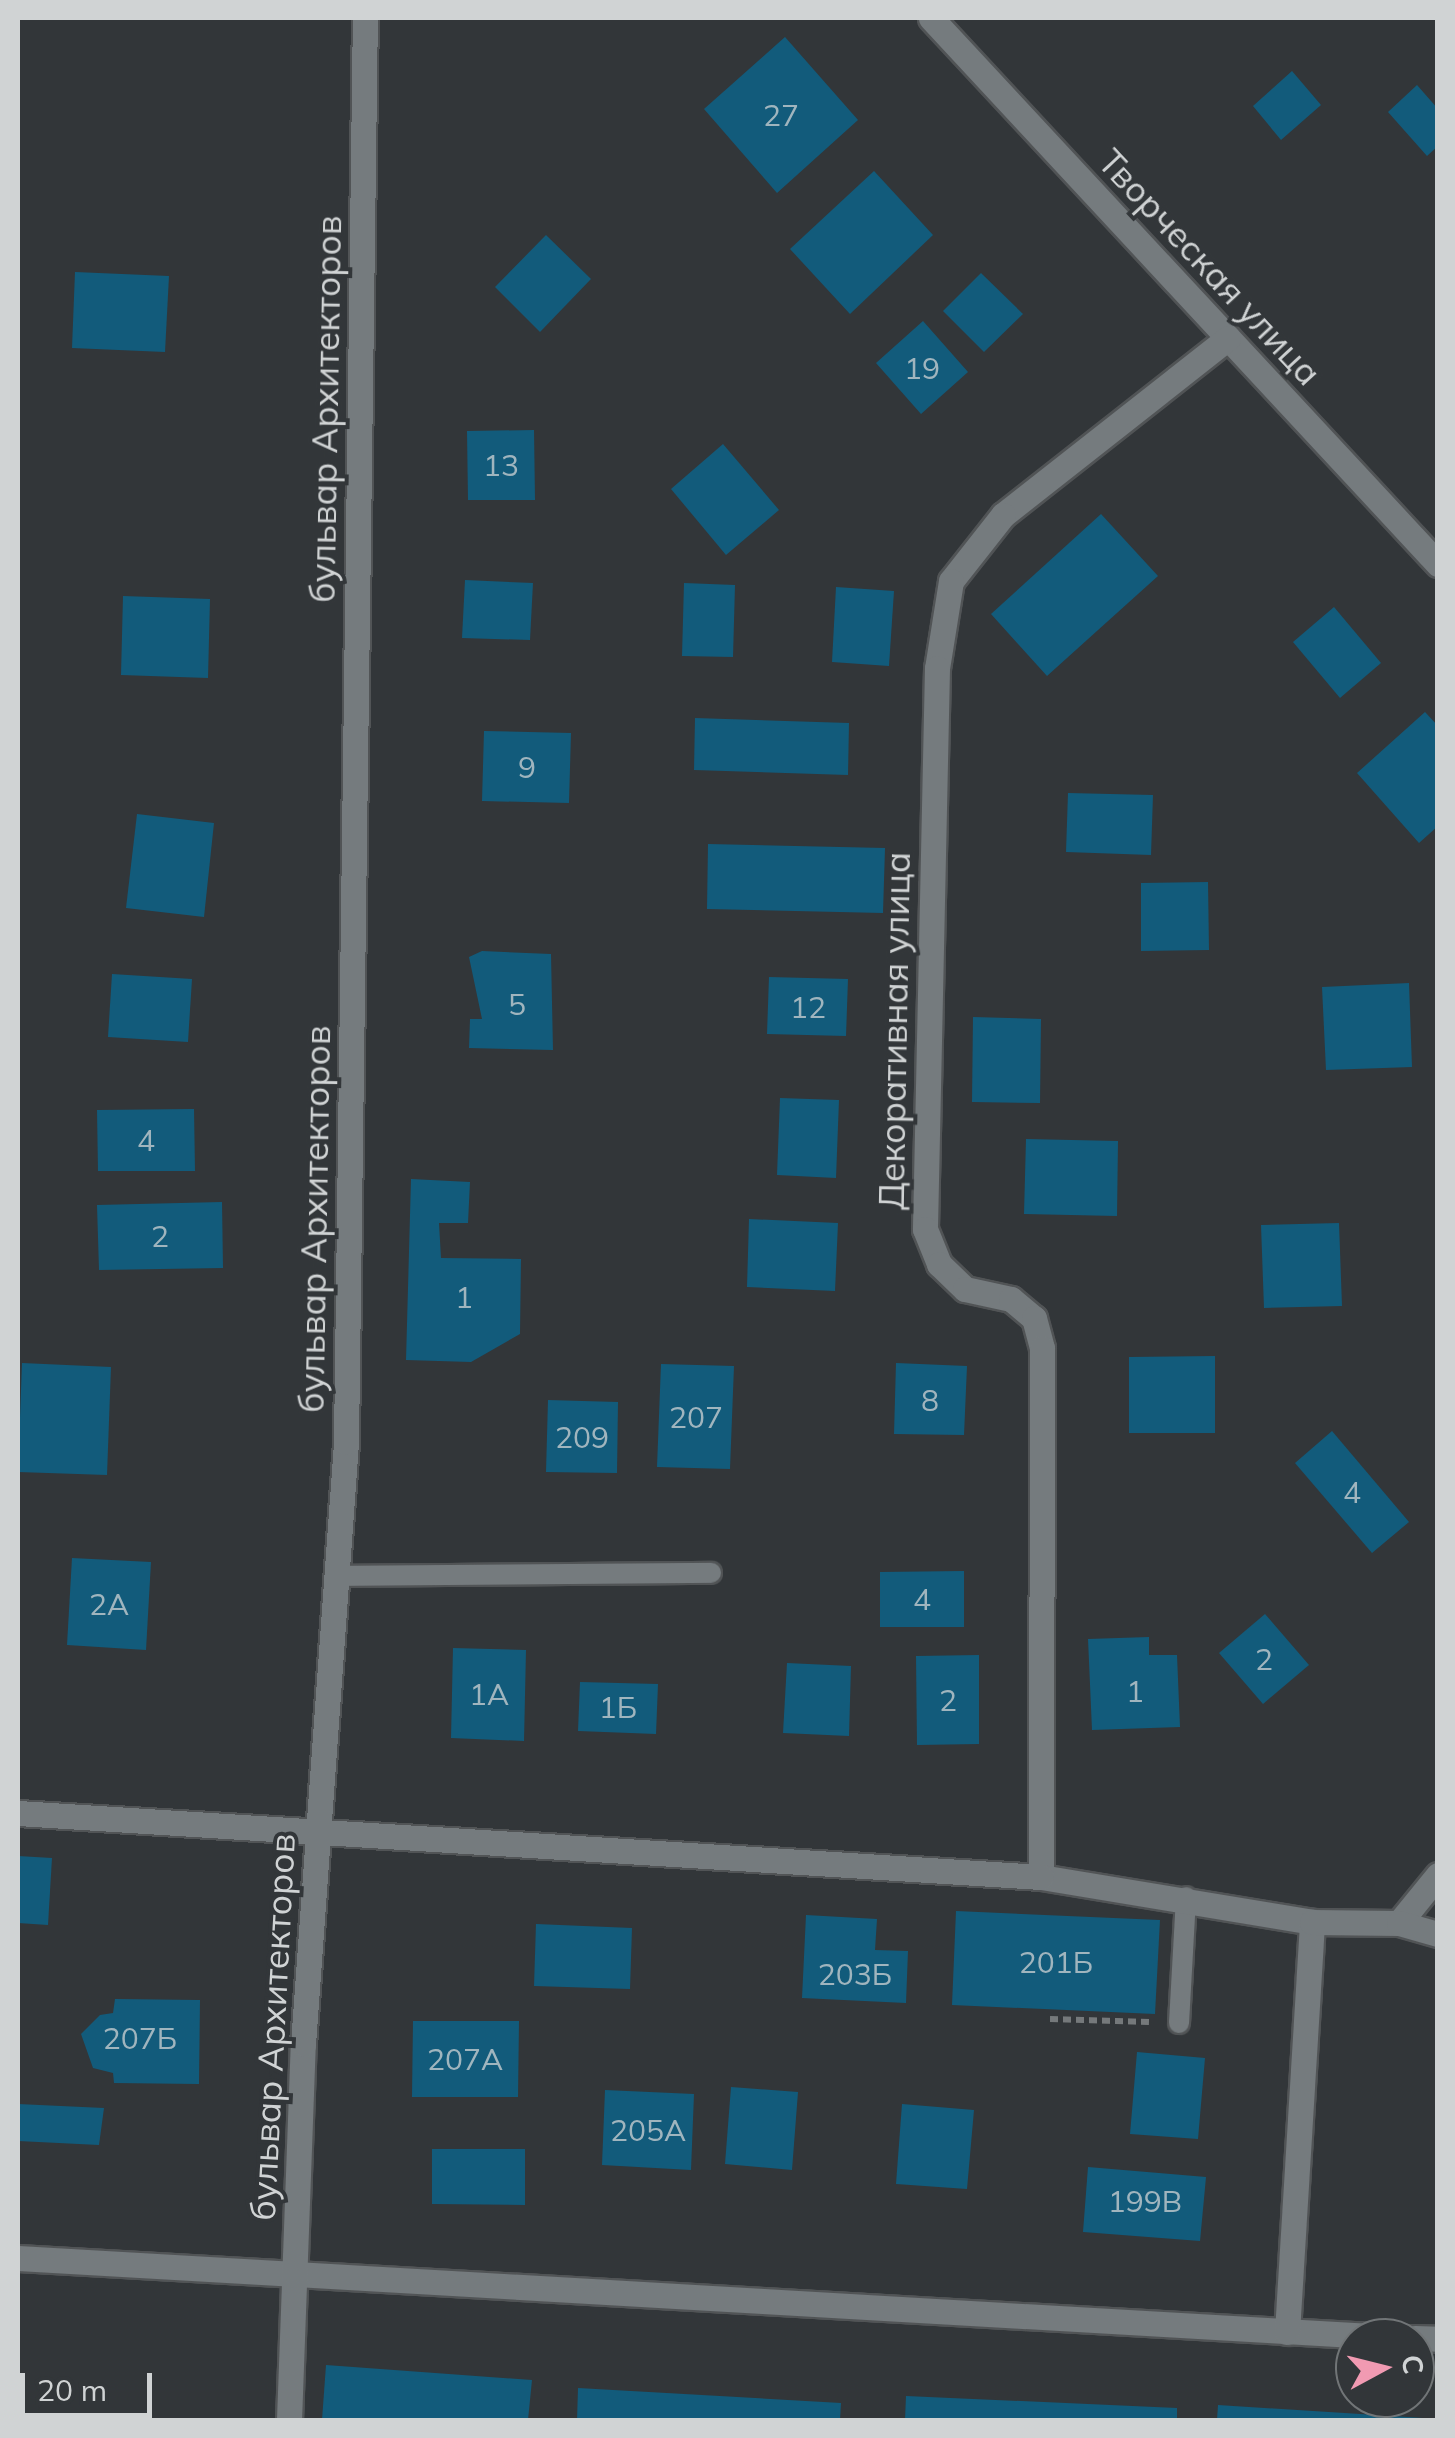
<!DOCTYPE html>
<meta charset="utf-8">
<style>
body{margin:0}
#map{position:relative;width:1455px;height:2438px;overflow:hidden;background:#323639;font-family:Mulish,sans-serif}
div>[style]{position:absolute}
.building>*{inset:0;background:#125b7b}
.path>*{height:6px;margin-top:-3px;transform-origin:0;background:repeating-linear-gradient(90deg,#75797b 0 8px,transparent 0 13px)}
.roads{filter:drop-shadow(2px 0 #515456) drop-shadow(-2px 0 #515456) drop-shadow(0 2px #515456) drop-shadow(0 -2px #515456)}
.service>*{height:20px;margin:-10px;padding:0 10px;transform-origin:10px;border-radius:10px;background:#757b7e}
.minor>*{height:25px;margin:-12.5px;padding:0 12.5px;transform-origin:12.5px;border-radius:12.5px;background:#757b7e}
span{translate:-50% -50%;white-space:nowrap;text-align:center;line-height:1.15;-webkit-text-stroke:8px #323639;paint-order:stroke}
.number-label{font-size:30px;color:#a0b5be}
.number-label span{-webkit-text-stroke-width:0}
.street-label{font-size:35px;color:#d0d3d4}
.frame{position:absolute;inset:0;border:20px solid #d0d3d4;pointer-events:none}
.north{position:absolute;left:1335px;top:2318px;width:100px;height:100px;box-sizing:border-box;background:#323639;border:2px solid #717577;border-radius:50%;rotate:83deg;font-size:28px;font-weight:700;line-height:40px;text-align:center;color:#d0d3d4}
.north::after{content:'';display:block;margin:auto;width:35px;height:45px;background:#f19ab2;clip-path:polygon(50% 0,100% 100%,50% 72%,0 100%)}
.scale{position:absolute;left:20px;top:2373px;width:132px;height:45px;box-sizing:border-box;border:5px solid #d0d3d4;border-top:0;padding-left:12px;font-size:30px;line-height:35px;white-space:nowrap;color:#d0d3d4;-webkit-text-stroke:8px #323639;paint-order:stroke}
</style>
<div id="map">
<div class="building">
<i style="clip-path:polygon(785px 37px,858px 120px,777px 193px,704px 109px)"></i>
<i style="clip-path:polygon(1292px 71px,1321px 105px,1281px 140px,1253px 106px)"></i>
<i style="clip-path:polygon(1417px 85px,1438px 109px,1438px 146px,1427px 156px,1388px 112px)"></i>
<i style="clip-path:polygon(874px 171px,933px 235px,850px 314px,790px 249px)"></i>
<i style="clip-path:polygon(546px 235px,591px 279px,540px 332px,495px 287px)"></i>
<i style="clip-path:polygon(75px 272px,169px 276px,165px 352px,72px 348px)"></i>
<i style="clip-path:polygon(981px 273px,1023px 314px,984px 352px,943px 311px)"></i>
<i style="clip-path:polygon(923px 321px,968px 372px,921px 414px,876px 363px)"></i>
<i style="clip-path:polygon(534px 430px,535px 500px,468px 500px,467px 431px)"></i>
<i style="clip-path:polygon(723px 444px,779px 510px,726px 555px,671px 489px)"></i>
<i style="clip-path:polygon(1101px 514px,1158px 576px,1047px 676px,991px 614px)"></i>
<i style="clip-path:polygon(465px 580px,533px 583px,530px 640px,462px 638px)"></i>
<i style="clip-path:polygon(684px 583px,735px 585px,733px 657px,682px 656px)"></i>
<i style="clip-path:polygon(836px 587px,894px 591px,889px 666px,832px 662px)"></i>
<i style="clip-path:polygon(123px 596px,210px 599px,208px 678px,121px 675px)"></i>
<i style="clip-path:polygon(1334px 607px,1381px 663px,1340px 698px,1293px 642px)"></i>
<i style="clip-path:polygon(1425px 712px,1438px 726px,1438px 826px,1419px 843px,1357px 773px)"></i>
<i style="clip-path:polygon(695px 718px,849px 723px,848px 775px,694px 770px)"></i>
<i style="clip-path:polygon(484px 731px,571px 733px,569px 803px,482px 801px)"></i>
<i style="clip-path:polygon(1068px 793px,1153px 795px,1151px 855px,1066px 852px)"></i>
<i style="clip-path:polygon(137px 814px,214px 823px,204px 917px,126px 908px)"></i>
<i style="clip-path:polygon(708px 844px,885px 848px,883px 913px,707px 909px)"></i>
<i style="clip-path:polygon(1208px 882px,1209px 950px,1141px 951px,1141px 883px)"></i>
<i style="clip-path:polygon(482px 951px,551px 954px,553px 1050px,469px 1048px,470px 1019px,482px 1019px,469px 957px)"></i>
<i style="clip-path:polygon(112px 974px,192px 979px,188px 1042px,108px 1037px)"></i>
<i style="clip-path:polygon(769px 977px,848px 979px,846px 1036px,767px 1034px)"></i>
<i style="clip-path:polygon(1409px 983px,1412px 1067px,1326px 1070px,1322px 987px)"></i>
<i style="clip-path:polygon(973px 1017px,1041px 1019px,1040px 1103px,972px 1102px)"></i>
<i style="clip-path:polygon(780px 1098px,839px 1100px,836px 1178px,777px 1175px)"></i>
<i style="clip-path:polygon(194px 1109px,195px 1171px,98px 1171px,97px 1110px)"></i>
<i style="clip-path:polygon(1026px 1139px,1118px 1141px,1117px 1216px,1024px 1214px)"></i>
<i style="clip-path:polygon(411px 1179px,470px 1182px,468px 1223px,439px 1223px,441px 1258px,521px 1259px,520px 1334px,471px 1362px,406px 1360px)"></i>
<i style="clip-path:polygon(222px 1202px,223px 1268px,99px 1270px,97px 1205px)"></i>
<i style="clip-path:polygon(749px 1219px,838px 1223px,835px 1291px,747px 1287px)"></i>
<i style="clip-path:polygon(1339px 1223px,1342px 1306px,1264px 1308px,1261px 1225px)"></i>
<i style="clip-path:polygon(1215px 1356px,1215px 1433px,1129px 1433px,1129px 1357px)"></i>
<i style="clip-path:polygon(22px 1363px,111px 1367px,107px 1475px,18px 1472px)"></i>
<i style="clip-path:polygon(896px 1363px,967px 1366px,964px 1435px,894px 1434px)"></i>
<i style="clip-path:polygon(661px 1364px,734px 1366px,730px 1469px,657px 1467px)"></i>
<i style="clip-path:polygon(548px 1400px,618px 1402px,617px 1473px,546px 1472px)"></i>
<i style="clip-path:polygon(1332px 1431px,1409px 1522px,1372px 1553px,1295px 1463px)"></i>
<i style="clip-path:polygon(72px 1558px,151px 1562px,146px 1650px,67px 1645px)"></i>
<i style="clip-path:polygon(964px 1571px,964px 1627px,880px 1627px,880px 1572px)"></i>
<i style="clip-path:polygon(1265px 1614px,1309px 1665px,1263px 1704px,1219px 1653px)"></i>
<i style="clip-path:polygon(1149px 1637px,1149px 1655px,1177px 1655px,1180px 1727px,1092px 1730px,1088px 1639px)"></i>
<i style="clip-path:polygon(453px 1648px,526px 1650px,524px 1741px,451px 1738px)"></i>
<i style="clip-path:polygon(979px 1655px,979px 1744px,917px 1745px,916px 1656px)"></i>
<i style="clip-path:polygon(787px 1663px,851px 1666px,849px 1736px,783px 1733px)"></i>
<i style="clip-path:polygon(580px 1682px,658px 1684px,656px 1734px,578px 1731px)"></i>
<i style="clip-path:polygon(18px 1856px,52px 1858px,48px 1925px,18px 1923px)"></i>
<i style="clip-path:polygon(956px 1911px,1160px 1920px,1155px 2014px,952px 2005px)"></i>
<i style="clip-path:polygon(806px 1915px,877px 1919px,875px 1950px,908px 1951px,906px 2003px,802px 1998px)"></i>
<i style="clip-path:polygon(536px 1924px,632px 1928px,630px 1989px,534px 1986px)"></i>
<i style="clip-path:polygon(115px 1999px,200px 2000px,199px 2084px,114px 2083px,113px 2073px,93px 2068px,81px 2034px,100px 2015px,113px 2013px)"></i>
<i style="clip-path:polygon(413px 2021px,519px 2021px,518px 2097px,412px 2097px)"></i>
<i style="clip-path:polygon(1137px 2052px,1205px 2058px,1198px 2139px,1130px 2134px)"></i>
<i style="clip-path:polygon(731px 2087px,798px 2092px,792px 2170px,725px 2164px)"></i>
<i style="clip-path:polygon(605px 2090px,694px 2094px,691px 2170px,602px 2165px)"></i>
<i style="clip-path:polygon(18px 2104px,104px 2108px,99px 2145px,18px 2141px)"></i>
<i style="clip-path:polygon(902px 2104px,974px 2110px,967px 2189px,896px 2184px)"></i>
<i style="clip-path:polygon(432px 2149px,525px 2149px,525px 2205px,432px 2204px)"></i>
<i style="clip-path:polygon(1088px 2167px,1206px 2177px,1200px 2241px,1083px 2232px)"></i>
<i style="clip-path:polygon(326px 2365px,532px 2380px,528px 2420px,322px 2420px)"></i>
<i style="clip-path:polygon(578px 2388px,841px 2403px,840px 2420px,577px 2420px)"></i>
<i style="clip-path:polygon(906px 2396px,1177px 2408px,1177px 2420px,905px 2420px)"></i>
<i style="clip-path:polygon(1218px 2405px,1423px 2418px,1423px 2420px,1217px 2420px)"></i>
</div>
<div class="path">
<i style="left:1050px;top:2019px;width:99px;rotate:1.7deg"></i>
</div>
<div class="roads">
<div class="service">
<i style="left:336px;top:1576px;width:375px;rotate:-0.5deg"></i>
<i style="left:1179px;top:2023px;width:126px;rotate:-86.8deg"></i>
</div>
<div class="minor">
<i style="left:931px;top:18px;width:745px;rotate:47.12deg"></i>
<i style="left:1228px;top:338px;width:286px;rotate:141.8deg"></i>
<i style="left:1003px;top:515px;width:84px;rotate:128.2deg"></i>
<i style="left:951px;top:581px;width:88px;rotate:99.1deg"></i>
<i style="left:937px;top:668px;width:561px;rotate:91.23deg"></i>
<i style="left:925px;top:1229px;width:38px;rotate:68deg"></i>
<i style="left:939px;top:1264px;width:36px;rotate:44deg"></i>
<i style="left:965px;top:1289px;width:47px;rotate:12.3deg"></i>
<i style="left:1011px;top:1299px;width:30px;rotate:40deg"></i>
<i style="left:1034px;top:1318px;width:31px;rotate:75deg"></i>
<i style="left:1042px;top:1348px;width:529px;rotate:90.11deg"></i>
<i style="left:1041px;top:1877px;width:275px;rotate:9.4deg"></i>
<i style="left:18px;top:1813px;width:1025px;rotate:3.58deg"></i>
<i style="left:1399px;top:1923px;width:62px;rotate:-50.9deg"></i>
<i style="left:18px;top:2258px;width:1390px;rotate:3.3deg"></i>
<i style="left:1287px;top:2332px;width:411px;rotate:-86.5deg"></i>
<i style="left:1312px;top:1922px;width:87px;rotate:0.7deg"></i>
<i style="left:1399px;top:1923px;width:41px;rotate:15.8deg"></i>
<i style="left:1415px;top:2338px;width:23px;rotate:2deg"></i>
<i style="left:289px;top:2420px;width:376px;rotate:-87.9deg"></i>
<i style="left:303px;top:2044px;width:604px;rotate:-85.91deg"></i>
<i style="left:346px;top:1442px;width:1424px;rotate:-89.24deg"></i>
</div>
</div>
<div class="number-label">
<span style="left:781px;top:115px">27</span>
<span style="left:922px;top:368px">19</span>
<span style="left:501px;top:465px">13</span>
<span style="left:527px;top:767px">9</span>
<span style="left:517px;top:1004px">5</span>
<span style="left:808px;top:1007px">12</span>
<span style="left:146px;top:1140px">4</span>
<span style="left:160px;top:1236px">2</span>
<span style="left:464px;top:1297px">1</span>
<span style="left:930px;top:1400px">8</span>
<span style="left:696px;top:1417px">207</span>
<span style="left:582px;top:1437px">209</span>
<span style="left:1352px;top:1492px">4</span>
<span style="left:922px;top:1599px">4</span>
<span style="left:109px;top:1604px">2А</span>
<span style="left:1264px;top:1659px">2</span>
<span style="left:1135px;top:1691px">1</span>
<span style="left:489px;top:1694px">1А</span>
<span style="left:948px;top:1700px">2</span>
<span style="left:618px;top:1707px">1Б</span>
<span style="left:1056px;top:1962px">201Б</span>
<span style="left:855px;top:1974px">203Б</span>
<span style="left:140px;top:2038px">207Б</span>
<span style="left:465px;top:2059px">207А</span>
<span style="left:648px;top:2130px">205А</span>
<span style="left:1145px;top:2201px">199В</span>
</div>
<div class="street-label">
<span style="left:1210px;top:267px;rotate:47deg">Творческая улица</span>
<span style="left:325px;top:409px;rotate:-89deg">бульвар Архитекторов</span>
<span style="left:894px;top:1031px;rotate:-89deg">Декоративная улица</span>
<span style="left:314px;top:1219px;rotate:-89deg">бульвар Архитекторов</span>
<span style="left:272px;top:2027px;rotate:-87deg">бульвар Архитекторов</span>
</div>
<div class="frame"></div>
<div class="north">С</div>
<div class="scale">20 m</div>
</div>
